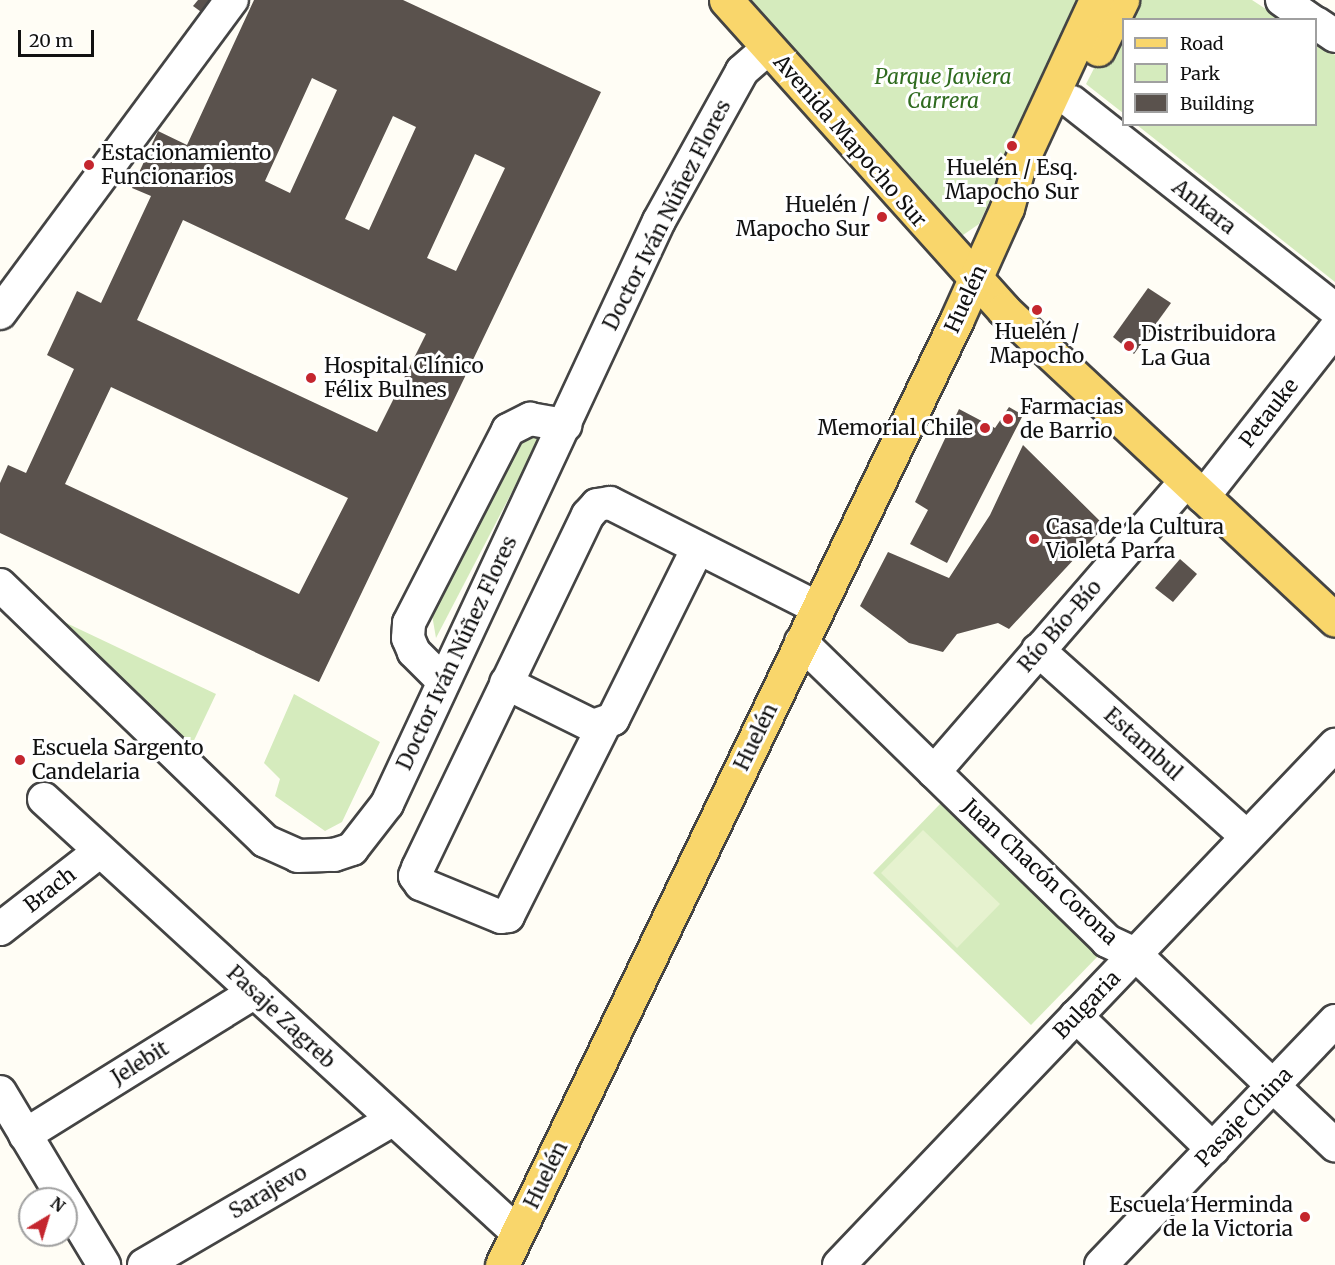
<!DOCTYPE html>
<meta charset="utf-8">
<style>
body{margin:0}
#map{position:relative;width:1335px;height:1265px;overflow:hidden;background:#fffdf5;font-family:Merriweather,serif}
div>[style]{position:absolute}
.green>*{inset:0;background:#d5ebbd}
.pitch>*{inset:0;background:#e6f2cf}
.building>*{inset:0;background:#5a524d}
.roads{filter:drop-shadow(2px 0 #444) drop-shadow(-2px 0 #444) drop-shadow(0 2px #444) drop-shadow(0 -2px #444)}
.minor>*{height:32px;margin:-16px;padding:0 16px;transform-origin:16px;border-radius:16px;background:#fff}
.major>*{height:33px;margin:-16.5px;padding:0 16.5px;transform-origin:16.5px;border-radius:16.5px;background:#f9d66b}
.dots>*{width:16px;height:16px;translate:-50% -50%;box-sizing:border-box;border:3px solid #fff;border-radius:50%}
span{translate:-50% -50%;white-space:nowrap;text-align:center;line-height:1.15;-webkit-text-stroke:6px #fff;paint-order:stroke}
.park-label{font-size:21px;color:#2f6b1f;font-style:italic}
.street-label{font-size:21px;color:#111}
.poi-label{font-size:21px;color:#111}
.left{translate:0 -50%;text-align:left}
.right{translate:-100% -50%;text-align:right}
.legend{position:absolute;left:1122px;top:18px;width:195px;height:108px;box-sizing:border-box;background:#fff;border:2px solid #a0a0a0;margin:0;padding:8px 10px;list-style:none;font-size:18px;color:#111}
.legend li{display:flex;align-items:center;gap:12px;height:30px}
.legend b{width:30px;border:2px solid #a0a0a0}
.north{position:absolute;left:18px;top:1187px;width:60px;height:60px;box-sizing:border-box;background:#fff;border:2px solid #a0a0a0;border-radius:50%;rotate:38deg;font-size:16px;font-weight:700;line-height:24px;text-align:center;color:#111}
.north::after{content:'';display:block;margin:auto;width:21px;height:27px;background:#c4262e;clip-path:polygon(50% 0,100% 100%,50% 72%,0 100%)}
.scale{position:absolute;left:18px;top:30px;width:76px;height:27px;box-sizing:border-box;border:3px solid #111;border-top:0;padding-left:8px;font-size:18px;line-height:21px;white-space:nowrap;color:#111;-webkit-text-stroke:4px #fff;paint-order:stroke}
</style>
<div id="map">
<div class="green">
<i style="clip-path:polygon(746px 0,1083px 0,979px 224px,963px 235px,957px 233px)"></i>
<i style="clip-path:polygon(1129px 0,1252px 0,1281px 19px,1124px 20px,1123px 113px,1086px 84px)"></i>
<i style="clip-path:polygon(1316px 42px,1335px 55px,1335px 282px,1137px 125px,1316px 124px)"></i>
<i style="clip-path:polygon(517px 431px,540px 438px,436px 638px,431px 609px)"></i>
<i style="clip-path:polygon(41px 611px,216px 694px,188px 753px)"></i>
<i style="clip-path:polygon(294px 694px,380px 742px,342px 822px,325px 831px,275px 796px,280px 779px,264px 763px)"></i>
<i style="clip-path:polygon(942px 802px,1100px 954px,1031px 1025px,873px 873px)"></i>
</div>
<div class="pitch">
<i style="clip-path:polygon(923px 830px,1000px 904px,957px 948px,881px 873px)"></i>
</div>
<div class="building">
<i style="clip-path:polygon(198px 0,216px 0,204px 14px,193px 6px)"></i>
<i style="clip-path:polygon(evenodd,254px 0,403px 0,601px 92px,319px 682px,0 533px,0 483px,8px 465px,26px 473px,74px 369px,47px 355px,77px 291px,101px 303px,151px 196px,132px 188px,158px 131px,187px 145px,254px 0,312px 78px,337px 90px,290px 193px,265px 181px,312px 78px,254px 0,393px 116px,416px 127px,369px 230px,345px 219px,393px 116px,254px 0,475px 154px,505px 168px,456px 271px,427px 258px,475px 154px,254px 0,183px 220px,426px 334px,377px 432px,137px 320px,183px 220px,254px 0,111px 387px,348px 498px,299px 594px,65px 484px,111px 387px)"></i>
<i style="clip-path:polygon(1148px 288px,1171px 303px,1134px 354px,1113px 337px)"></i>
<i style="clip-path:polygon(1009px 407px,1023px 415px,947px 563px,910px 544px,928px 510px,915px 502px,959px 409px,995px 428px)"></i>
<i style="clip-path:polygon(1023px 445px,1105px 526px,1009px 629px,998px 623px,957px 634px,943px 652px,909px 643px,860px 606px,888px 552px,949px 578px,990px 515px)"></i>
<i style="clip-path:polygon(1180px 559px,1197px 574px,1173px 602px,1155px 588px)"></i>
</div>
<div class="roads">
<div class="minor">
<i style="left:1282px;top:0;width:35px;rotate:35deg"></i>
<i style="left:1316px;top:23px;width:23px;rotate:34deg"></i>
<i style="left:1072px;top:102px;width:335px;rotate:38.3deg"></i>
<i style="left:0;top:313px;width:390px;rotate:-53.5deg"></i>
<i style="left:1203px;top:497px;width:214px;rotate:-51.8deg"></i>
<i style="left:0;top:585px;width:368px;rotate:44deg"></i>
<i style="left:265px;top:841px;width:36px;rotate:24deg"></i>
<i style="left:298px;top:856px;width:36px;rotate:-2deg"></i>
<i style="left:334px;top:855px;width:19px;rotate:-18deg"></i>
<i style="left:352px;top:849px;width:57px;rotate:-52.1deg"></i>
<i style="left:387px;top:804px;width:643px;rotate:-64.99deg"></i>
<i style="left:659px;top:221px;width:171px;rotate:-61deg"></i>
<i style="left:742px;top:71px;width:35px;rotate:-41deg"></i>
<i style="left:801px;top:642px;width:428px;rotate:44.3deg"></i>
<i style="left:1107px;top:941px;width:31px;rotate:25deg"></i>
<i style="left:1135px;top:954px;width:277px;rotate:43.7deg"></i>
<i style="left:1038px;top:650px;width:280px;rotate:41.8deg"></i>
<i style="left:442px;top:680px;width:40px;rotate:-135deg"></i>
<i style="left:414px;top:652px;width:15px;rotate:-113deg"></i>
<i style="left:408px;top:638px;width:15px;rotate:-86deg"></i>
<i style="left:409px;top:623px;width:217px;rotate:-62.8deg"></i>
<i style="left:508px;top:430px;width:25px;rotate:-27deg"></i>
<i style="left:530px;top:419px;width:36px;rotate:10deg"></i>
<i style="left:506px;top:683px;width:97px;rotate:26.3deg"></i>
<i style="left:593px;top:726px;width:21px;rotate:-19deg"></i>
<i style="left:613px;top:719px;width:191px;rotate:-63.6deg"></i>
<i style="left:604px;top:725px;width:214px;rotate:116.7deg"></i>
<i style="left:508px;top:916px;width:7px;rotate:172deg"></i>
<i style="left:501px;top:917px;width:87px;rotate:-157.6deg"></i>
<i style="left:421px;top:884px;width:10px;rotate:-127deg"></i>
<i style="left:415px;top:876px;width:9px;rotate:-69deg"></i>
<i style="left:418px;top:868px;width:392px;rotate:-64.3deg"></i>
<i style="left:588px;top:515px;width:13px;rotate:-48deg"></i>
<i style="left:597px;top:505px;width:13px;rotate:-9deg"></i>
<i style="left:610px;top:503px;width:233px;rotate:26.8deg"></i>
<i style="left:934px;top:772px;width:385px;rotate:-49.1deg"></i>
<i style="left:44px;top:799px;width:643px;rotate:42.48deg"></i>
<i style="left:0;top:929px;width:125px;rotate:-37.9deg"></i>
<i style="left:1076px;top:1016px;width:191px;rotate:44.2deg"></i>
<i style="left:0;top:1092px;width:125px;rotate:59.1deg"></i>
<i style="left:25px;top:1135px;width:271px;rotate:-31.9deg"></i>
<i style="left:66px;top:1202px;width:74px;rotate:58.9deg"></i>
<i style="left:144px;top:1265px;width:287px;rotate:-30.3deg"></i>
<i style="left:839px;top:1265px;width:719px;rotate:-46.35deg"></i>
<i style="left:1101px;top:1265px;width:338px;rotate:-46.2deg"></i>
</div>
<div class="major">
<i style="left:726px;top:0;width:416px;rotate:48.1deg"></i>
<i style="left:1004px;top:310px;width:453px;rotate:43.1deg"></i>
<i style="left:1098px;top:49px;width:55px;rotate:-63.9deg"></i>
<i style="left:502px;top:1265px;width:1050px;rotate:-64.31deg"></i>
<i style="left:957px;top:319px;width:122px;rotate:-65.8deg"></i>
<i style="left:1007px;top:208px;width:41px;rotate:-74.6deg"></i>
<i style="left:1018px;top:168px;width:185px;rotate:-65.1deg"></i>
</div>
</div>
<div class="dots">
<i style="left:1012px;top:146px;background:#c4262e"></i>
<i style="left:89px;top:165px;background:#c4262e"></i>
<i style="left:882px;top:217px;background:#c4262e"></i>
<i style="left:1037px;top:310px;background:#c4262e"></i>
<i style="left:1129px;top:346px;background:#c4262e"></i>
<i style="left:311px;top:378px;background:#c4262e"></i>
<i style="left:1008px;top:419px;background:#c4262e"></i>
<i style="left:985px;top:428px;background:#c4262e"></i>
<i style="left:1034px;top:539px;background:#c4262e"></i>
<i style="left:20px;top:760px;background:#c4262e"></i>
<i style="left:1305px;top:1217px;background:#c4262e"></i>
</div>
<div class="park-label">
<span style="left:943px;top:89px">Parque Javiera<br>Carrera</span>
</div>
<div class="street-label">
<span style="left:850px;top:141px;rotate:49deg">Avenida Mapocho Sur</span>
<span style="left:1204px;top:207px;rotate:38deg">Ankara</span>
<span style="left:667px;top:215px;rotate:-63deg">Doctor Iván Núñez Flores</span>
<span style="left:966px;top:299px;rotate:-65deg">Huelén</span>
<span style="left:1269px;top:413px;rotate:-52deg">Petauke</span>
<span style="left:1060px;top:626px;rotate:-49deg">Río Bío-Bío</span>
<span style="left:457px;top:653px;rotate:-65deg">Doctor Iván Núñez Flores</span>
<span style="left:756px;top:737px;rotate:-64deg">Huelén</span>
<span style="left:1143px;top:744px;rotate:42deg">Estambul</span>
<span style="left:1040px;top:872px;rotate:43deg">Juan Chacón Corona</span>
<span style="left:50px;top:890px;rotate:-38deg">Brach</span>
<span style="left:1087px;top:1005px;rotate:-46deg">Bulgaria</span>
<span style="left:281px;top:1017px;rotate:43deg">Pasaje Zagreb</span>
<span style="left:140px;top:1063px;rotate:-32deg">Jelebit</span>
<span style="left:1244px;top:1117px;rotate:-46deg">Pasaje China</span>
<span style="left:546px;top:1175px;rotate:-64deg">Huelén</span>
<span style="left:268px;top:1192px;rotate:-30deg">Sarajevo</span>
</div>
<div class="poi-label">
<span class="left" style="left:101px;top:165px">Estacionamiento<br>Funcionarios</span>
<span style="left:1012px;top:180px">Huelén / Esq.<br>Mapocho Sur</span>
<span class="right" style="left:870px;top:217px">Huelén /<br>Mapocho Sur</span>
<span style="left:1037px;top:344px">Huelén /<br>Mapocho</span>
<span class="left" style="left:1141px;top:346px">Distribuidora<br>La Gua</span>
<span class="left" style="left:324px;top:378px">Hospital Clínico<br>Félix Bulnes</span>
<span class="left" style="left:1020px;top:419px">Farmacias<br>de Barrio</span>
<span class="right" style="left:973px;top:428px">Memorial Chile</span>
<span class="left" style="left:1046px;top:539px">Casa de la Cultura<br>Violeta Parra</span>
<span class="left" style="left:32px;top:760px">Escuela Sargento<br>Candelaria</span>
<span class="right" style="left:1293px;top:1217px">Escuela Herminda<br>de la Victoria</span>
</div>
<ul class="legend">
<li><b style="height:8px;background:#f9d66b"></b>Road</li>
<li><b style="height:16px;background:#d5ebbd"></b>Park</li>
<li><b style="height:16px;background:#5a524d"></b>Building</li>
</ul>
<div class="north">N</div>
<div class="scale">20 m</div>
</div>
